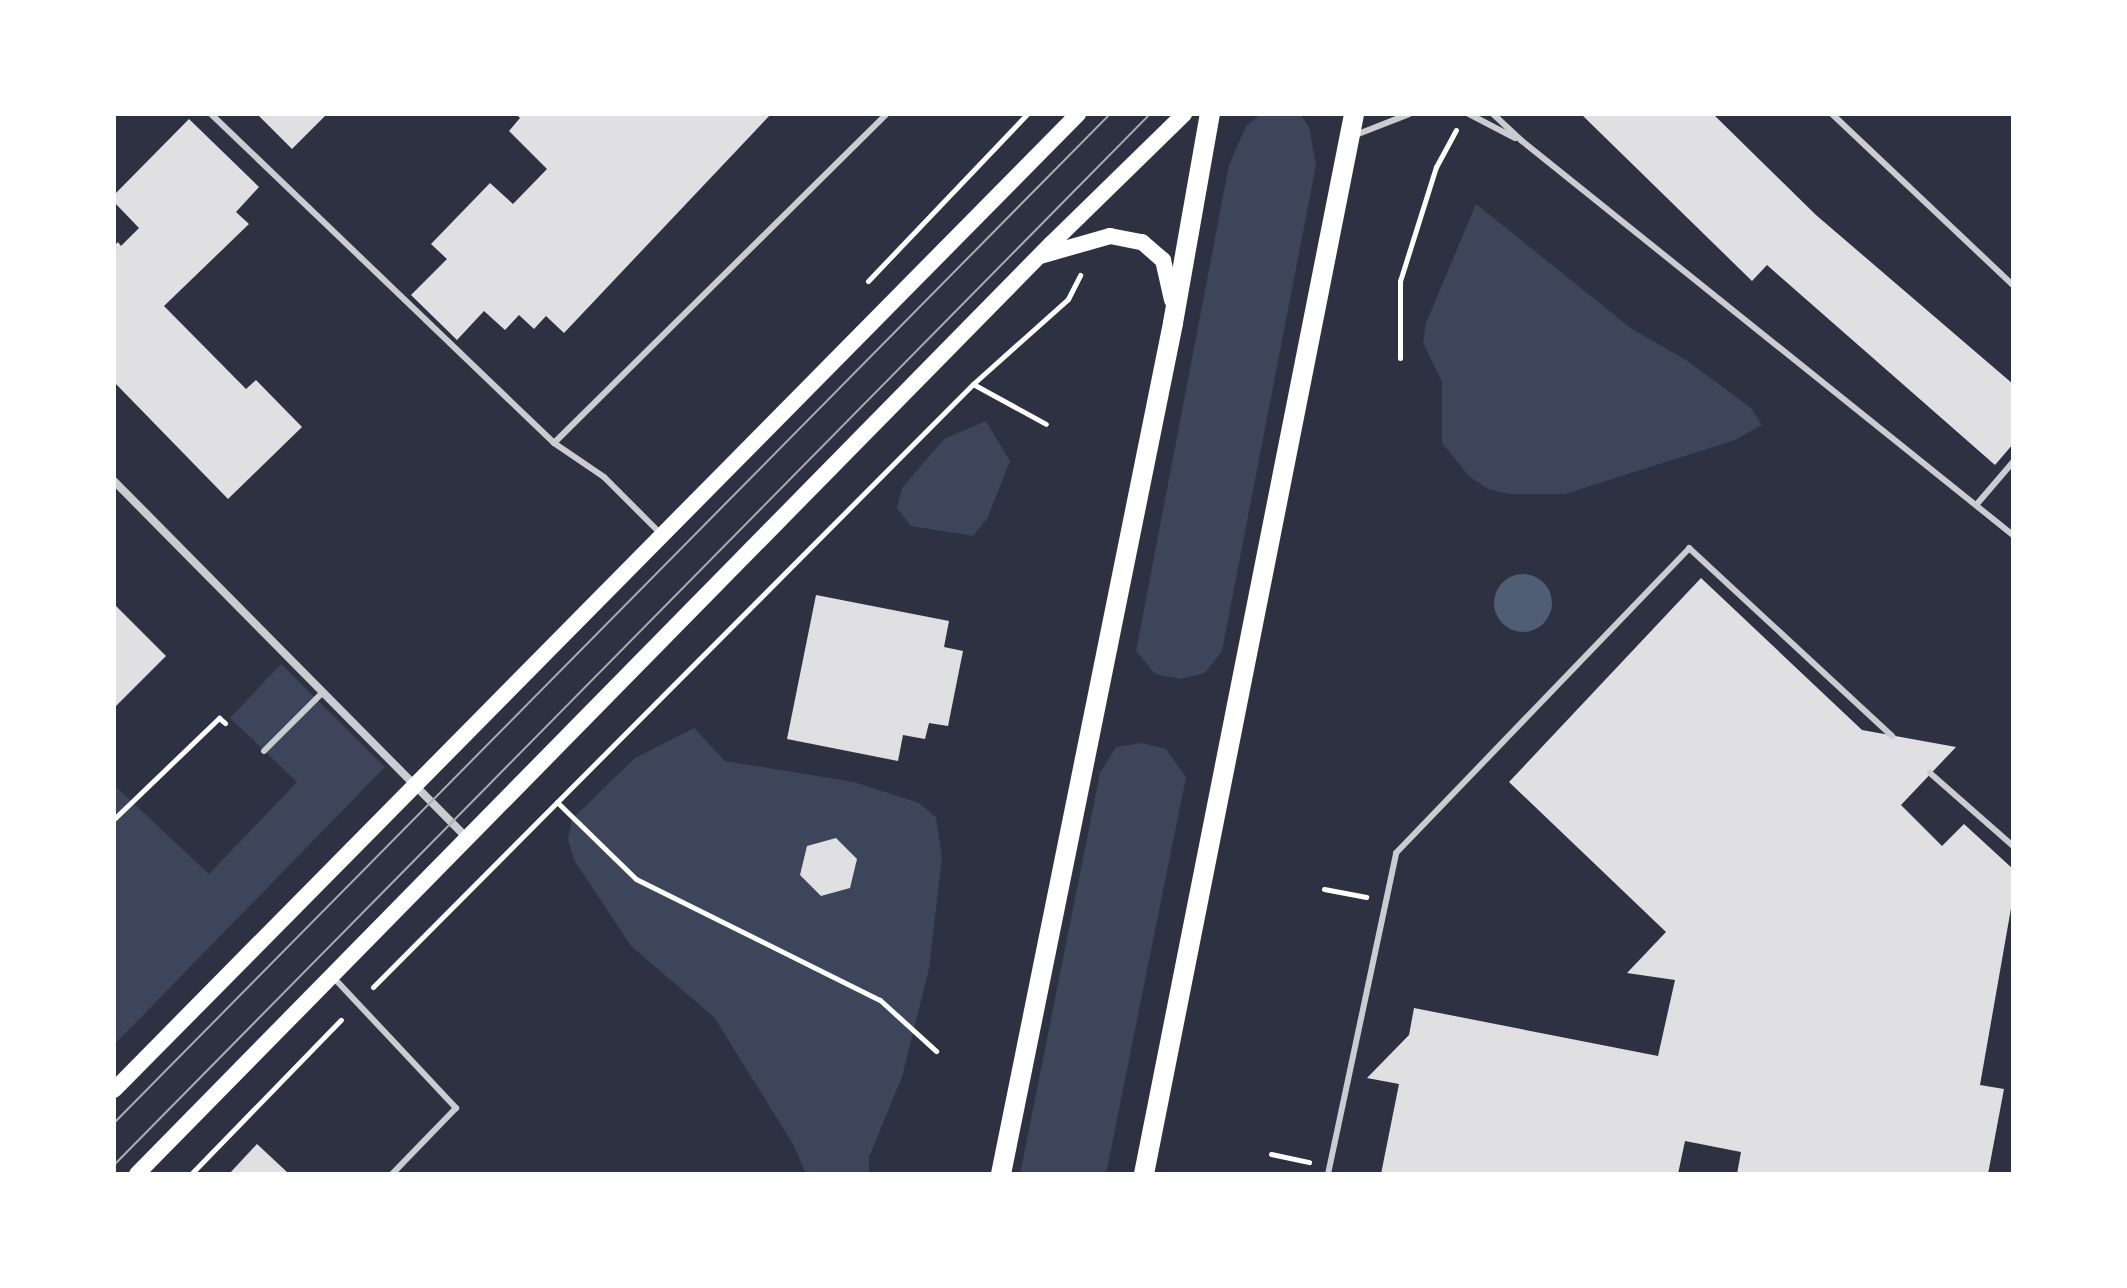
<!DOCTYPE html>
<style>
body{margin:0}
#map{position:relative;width:2127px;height:1288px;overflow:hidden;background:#2d3142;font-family:"Times New Roman",serif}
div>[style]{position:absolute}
.green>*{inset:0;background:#3c4559}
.water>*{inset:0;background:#4f5d75}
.round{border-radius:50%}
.building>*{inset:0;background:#e0e0e3}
.path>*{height:5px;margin:-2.5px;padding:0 2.5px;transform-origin:2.5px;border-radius:2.5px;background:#fff}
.service>*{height:6px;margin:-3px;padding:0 3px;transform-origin:3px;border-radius:3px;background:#caccd0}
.minor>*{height:8px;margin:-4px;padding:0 4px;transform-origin:4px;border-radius:4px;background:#caccd0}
.secondary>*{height:16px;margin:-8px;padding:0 8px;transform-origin:8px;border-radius:8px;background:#fff}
.primary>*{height:20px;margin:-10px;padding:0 10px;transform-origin:10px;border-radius:10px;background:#fff}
.tram>*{height:2px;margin:-1px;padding:0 1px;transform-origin:1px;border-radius:1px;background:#abadb3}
span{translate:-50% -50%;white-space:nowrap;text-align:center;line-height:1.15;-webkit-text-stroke:8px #fff;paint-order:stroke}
.frame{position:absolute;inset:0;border:116px solid #fff;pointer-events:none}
</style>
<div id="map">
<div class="green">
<i style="clip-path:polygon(1261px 114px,1300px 114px,1309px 127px,1316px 165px,1222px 651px,1205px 673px,1181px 679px,1155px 674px,1136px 651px,1229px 165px,1246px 126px)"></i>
<i style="clip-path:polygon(1476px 204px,1632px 329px,1686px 360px,1751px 408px,1762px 425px,1735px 440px,1565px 494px,1510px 494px,1488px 489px,1470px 477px,1442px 443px,1442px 382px,1423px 343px,1426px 323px)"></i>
<i style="clip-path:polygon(986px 421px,1010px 461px,987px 519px,973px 536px,911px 526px,897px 508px,902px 488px,944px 439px)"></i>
<i style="clip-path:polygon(281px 664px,385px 767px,114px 1045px,114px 785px,209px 874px,297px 782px,230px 718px)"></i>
<i style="clip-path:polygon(694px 728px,725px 761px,854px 782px,919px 803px,936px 817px,942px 857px,929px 969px,902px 1077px,869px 1157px,869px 1174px,806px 1174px,793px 1144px,714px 1017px,631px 946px,574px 860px,568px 839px,572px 819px,635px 758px)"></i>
<i style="clip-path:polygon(1142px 743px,1166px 749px,1186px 777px,1106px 1174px,1020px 1174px,1100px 773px,1116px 747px)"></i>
</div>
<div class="water">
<i class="round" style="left:1494px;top:574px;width:58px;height:58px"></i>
</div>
<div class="building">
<i style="clip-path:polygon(257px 114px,327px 114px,292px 149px)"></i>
<i style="clip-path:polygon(516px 114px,771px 114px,564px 333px,546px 316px,534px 329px,519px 315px,505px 330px,484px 311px,457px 340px,411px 295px,447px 259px,431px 244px,490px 183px,513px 204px,547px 169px,509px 131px,520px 118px)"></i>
<i style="clip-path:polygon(1581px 114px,1713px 114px,1816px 215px,2013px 384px,2013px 444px,1995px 465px,1767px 265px,1752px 281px)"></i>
<i style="clip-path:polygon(189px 119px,259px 187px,236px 212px,249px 224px,164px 306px,246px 389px,256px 380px,302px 427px,228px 499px,114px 382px,114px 246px,118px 242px,121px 246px,139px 228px,114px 202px,114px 195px)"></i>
<i style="clip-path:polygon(1701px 578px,1862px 730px,1956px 747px,1901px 805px,1942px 846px,1964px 824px,2013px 869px,2013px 897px,1980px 1085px,2004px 1089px,1988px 1174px,1737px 1174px,1741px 1152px,1685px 1141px,1678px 1174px,1381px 1174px,1399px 1084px,1367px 1078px,1409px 1035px,1414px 1008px,1658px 1056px,1675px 980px,1627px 973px,1666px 932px,1509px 782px)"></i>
<i style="clip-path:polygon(816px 595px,949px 621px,944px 647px,963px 651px,948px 726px,929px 723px,925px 739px,903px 735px,898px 761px,787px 739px)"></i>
<i style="clip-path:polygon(114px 604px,166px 656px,114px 708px)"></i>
<i style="clip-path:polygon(836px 838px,857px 859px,850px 888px,821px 896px,800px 875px,807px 846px)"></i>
<i style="clip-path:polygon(257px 1144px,287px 1172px,229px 1174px)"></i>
</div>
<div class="path">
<i style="left:868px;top:281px;width:231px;rotate:-46.4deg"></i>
<i style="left:1400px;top:358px;width:77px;rotate:-90deg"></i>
<i style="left:1400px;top:281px;width:120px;rotate:-72.5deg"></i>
<i style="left:1436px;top:167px;width:42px;rotate:-61.6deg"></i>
<i style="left:973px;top:384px;width:83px;rotate:28.7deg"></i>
<i style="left:557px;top:802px;width:110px;rotate:44.3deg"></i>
<i style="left:636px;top:879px;width:272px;rotate:26.4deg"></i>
<i style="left:880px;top:1000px;width:76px;rotate:42.3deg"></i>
<i style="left:114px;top:819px;width:146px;rotate:-43.9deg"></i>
<i style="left:219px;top:718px;width:8px;rotate:40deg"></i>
<i style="left:1324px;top:889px;width:43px;rotate:10.8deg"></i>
<i style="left:373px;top:987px;width:851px;rotate:-45.14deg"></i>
<i style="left:973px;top:384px;width:127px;rotate:-41.8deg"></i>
<i style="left:1068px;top:299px;width:27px;rotate:-63deg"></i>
<i style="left:1271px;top:1154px;width:39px;rotate:12deg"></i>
<i style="left:191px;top:1174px;width:215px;rotate:-45.8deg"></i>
</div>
<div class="service">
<i style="left:211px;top:114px;width:475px;rotate:43.8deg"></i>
<i style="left:1469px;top:114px;width:52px;rotate:27.6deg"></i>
<i style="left:1493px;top:114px;width:40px;rotate:43deg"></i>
<i style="left:1522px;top:141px;width:630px;rotate:38.75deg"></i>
<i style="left:1832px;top:114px;width:249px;rotate:43.4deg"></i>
<i style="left:1353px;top:136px;width:60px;rotate:-21.4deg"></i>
<i style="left:1977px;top:504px;width:55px;rotate:-49.4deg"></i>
<i style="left:660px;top:533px;width:79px;rotate:-135deg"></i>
<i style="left:604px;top:477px;width:60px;rotate:-145.8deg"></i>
<i style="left:554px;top:443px;width:467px;rotate:-44.7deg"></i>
<i style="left:264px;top:751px;width:83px;rotate:-45deg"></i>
<i style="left:1930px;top:773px;width:111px;rotate:41.3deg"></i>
<i style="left:333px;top:977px;width:180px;rotate:46.8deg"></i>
<i style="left:456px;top:1108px;width:92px;rotate:134.1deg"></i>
<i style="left:1328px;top:1174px;width:328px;rotate:-78deg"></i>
<i style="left:1396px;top:853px;width:423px;rotate:-46.1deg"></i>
<i style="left:1689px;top:548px;width:277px;rotate:42.8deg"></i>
</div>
<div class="minor">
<i style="left:114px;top:481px;width:503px;rotate:45.32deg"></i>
</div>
<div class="secondary">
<i style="left:1040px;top:256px;width:73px;rotate:-15.9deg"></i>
<i style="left:1110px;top:236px;width:33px;rotate:11deg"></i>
<i style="left:1142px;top:242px;width:28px;rotate:41deg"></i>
<i style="left:1163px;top:260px;width:41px;rotate:77.3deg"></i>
<i style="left:114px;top:1090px;width:1372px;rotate:-45.35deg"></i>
<i style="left:137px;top:1174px;width:1304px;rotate:-45.5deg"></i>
<i style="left:1051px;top:244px;width:186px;rotate:-44.3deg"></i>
</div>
<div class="primary">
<i style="left:1001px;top:1174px;width:868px;rotate:-78.57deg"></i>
<i style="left:1173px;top:323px;width:212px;rotate:-80deg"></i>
<i style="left:1144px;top:1174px;width:1081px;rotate:-78.79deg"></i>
</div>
<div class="tram">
<i style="left:114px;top:1123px;width:1418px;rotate:-45.37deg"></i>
<i style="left:114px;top:1165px;width:1476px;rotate:-45.41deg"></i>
</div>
<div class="frame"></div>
</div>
